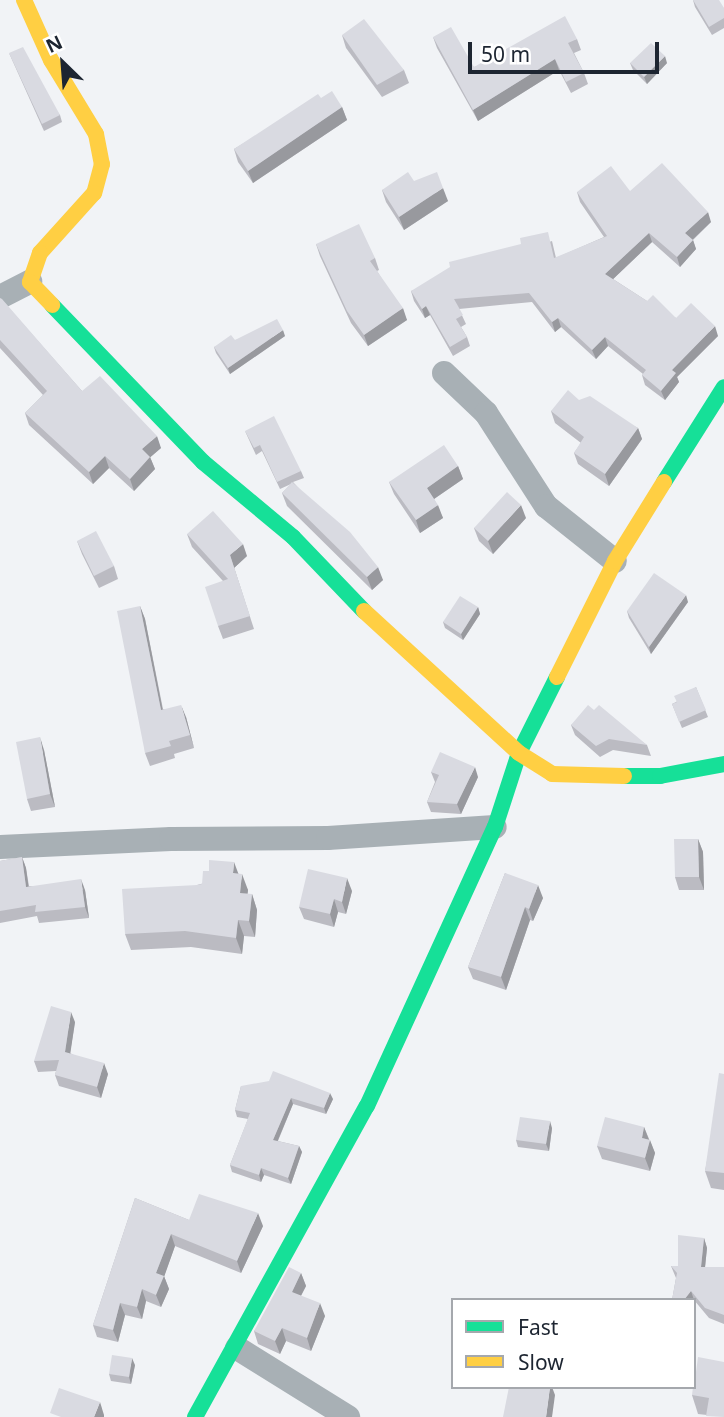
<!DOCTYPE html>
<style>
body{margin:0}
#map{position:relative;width:724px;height:1417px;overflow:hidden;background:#f1f3f6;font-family:"Noto Sans",sans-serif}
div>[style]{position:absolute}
.street>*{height:24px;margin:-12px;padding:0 12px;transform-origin:12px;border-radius:12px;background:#a8b0b5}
.fast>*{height:16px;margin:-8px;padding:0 8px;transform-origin:8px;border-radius:8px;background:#16e098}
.slow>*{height:16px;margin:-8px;padding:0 8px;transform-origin:8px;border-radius:8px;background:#ffcf43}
.wall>*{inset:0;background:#bbbbc2}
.shaded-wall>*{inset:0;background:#98999e}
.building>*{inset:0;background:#d9dae1}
span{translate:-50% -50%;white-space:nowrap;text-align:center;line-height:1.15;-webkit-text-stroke:6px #fff;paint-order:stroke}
.legend{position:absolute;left:451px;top:1298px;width:245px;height:91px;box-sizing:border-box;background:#fff;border:2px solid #a5a8ad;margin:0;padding:9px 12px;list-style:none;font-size:21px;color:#1d2531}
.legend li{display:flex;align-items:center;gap:14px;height:35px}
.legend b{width:35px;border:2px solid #a5a8ad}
.north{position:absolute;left:28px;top:28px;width:70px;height:70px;-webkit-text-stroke:5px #fff;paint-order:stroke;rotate:335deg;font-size:19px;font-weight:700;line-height:28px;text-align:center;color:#1d2531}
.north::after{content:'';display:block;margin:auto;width:24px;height:32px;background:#1d2531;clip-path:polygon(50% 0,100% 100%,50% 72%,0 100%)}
.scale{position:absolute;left:468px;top:42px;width:191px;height:32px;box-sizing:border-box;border:4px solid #1d2531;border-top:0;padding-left:9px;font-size:21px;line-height:24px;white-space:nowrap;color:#1d2531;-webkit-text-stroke:5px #fff;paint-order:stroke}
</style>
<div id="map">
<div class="street">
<i style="left:0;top:297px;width:34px;rotate:-27deg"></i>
<i style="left:444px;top:373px;width:58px;rotate:43.6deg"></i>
<i style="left:486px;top:413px;width:111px;rotate:57.2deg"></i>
<i style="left:546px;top:506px;width:88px;rotate:38.6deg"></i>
<i style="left:0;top:847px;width:171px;rotate:-2.7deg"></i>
<i style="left:171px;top:839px;width:157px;rotate:-0.4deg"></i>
<i style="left:328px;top:838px;width:167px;rotate:-3.8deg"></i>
<i style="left:237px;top:1348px;width:131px;rotate:31.9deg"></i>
</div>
<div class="fast">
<i style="left:52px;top:305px;width:218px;rotate:46.1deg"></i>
<i style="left:203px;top:462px;width:117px;rotate:39.8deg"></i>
<i style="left:293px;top:537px;width:103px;rotate:46.2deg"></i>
<i style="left:664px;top:482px;width:112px;rotate:-57.7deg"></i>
<i style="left:624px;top:776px;width:36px"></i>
<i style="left:660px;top:776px;width:65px;rotate:-10.6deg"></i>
<i style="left:195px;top:1417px;width:355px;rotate:-61.1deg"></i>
<i style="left:367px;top:1106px;width:307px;rotate:-65.4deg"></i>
<i style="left:495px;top:827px;width:78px;rotate:-72deg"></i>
<i style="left:519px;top:753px;width:85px;rotate:-63.4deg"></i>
</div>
<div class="slow">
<i style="left:24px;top:0;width:66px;rotate:65.8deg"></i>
<i style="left:51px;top:60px;width:87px;rotate:58.7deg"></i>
<i style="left:96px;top:134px;width:31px;rotate:79deg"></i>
<i style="left:102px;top:164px;width:30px;rotate:105deg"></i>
<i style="left:94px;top:193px;width:81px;rotate:132deg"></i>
<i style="left:40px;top:253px;width:31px;rotate:109deg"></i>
<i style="left:30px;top:282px;width:32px;rotate:46deg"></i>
<i style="left:364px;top:611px;width:210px;rotate:42.5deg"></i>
<i style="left:519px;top:753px;width:39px;rotate:32deg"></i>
<i style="left:552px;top:774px;width:72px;rotate:1.6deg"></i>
<i style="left:557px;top:677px;width:130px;rotate:-63.4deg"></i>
<i style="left:615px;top:561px;width:93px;rotate:-58.2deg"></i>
</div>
<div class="wall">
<i style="clip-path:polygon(693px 0,724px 8px,724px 28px,712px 35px,695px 7px)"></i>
<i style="clip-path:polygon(342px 35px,404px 70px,409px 83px,382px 97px,346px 48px)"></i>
<i style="clip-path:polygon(433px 37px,474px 67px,577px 39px,581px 50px,574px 53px,584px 73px,588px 84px,571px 93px,559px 70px,478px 121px,437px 48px)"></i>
<i style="clip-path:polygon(9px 53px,60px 115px,62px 122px,44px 131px)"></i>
<i style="clip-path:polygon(630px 63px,667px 63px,647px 84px,633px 70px)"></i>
<i style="clip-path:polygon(321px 98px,342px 107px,347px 120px,253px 183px,238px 162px,234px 149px)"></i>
<i style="clip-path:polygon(414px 181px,448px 201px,404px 230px,386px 202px,382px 190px)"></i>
<i style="clip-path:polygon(630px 191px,711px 222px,693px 240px,696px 249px,680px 267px,652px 242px,613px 279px,647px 301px,676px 318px,718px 336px,677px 377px,679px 382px,665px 400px,645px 385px,642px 375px,643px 374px,608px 346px,596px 359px,561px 327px,555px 332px,532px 302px,459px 309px,466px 324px,461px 327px,467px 337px,470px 346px,453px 356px,430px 315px,425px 318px,414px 301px,411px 291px,552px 241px,556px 258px,604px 237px,580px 202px,577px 192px)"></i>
<i style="clip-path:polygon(316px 244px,375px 258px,379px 270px,377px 271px,407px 320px,368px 346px,351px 323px,320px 256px)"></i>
<i style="clip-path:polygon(0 298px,82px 391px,161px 448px,150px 457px,155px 469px,134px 491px,109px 468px,93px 484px,29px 425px,25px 413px,43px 395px,0 348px)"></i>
<i style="clip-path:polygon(285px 336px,230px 374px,216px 353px,214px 347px,235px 340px)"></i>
<i style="clip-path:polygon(579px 400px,638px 428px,642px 439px,609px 486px,578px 464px,574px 453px,581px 443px,555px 423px,551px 411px)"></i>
<i style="clip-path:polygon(245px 431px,301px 471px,304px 478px,293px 482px,383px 580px,372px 590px,287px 506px,282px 493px,291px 484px,280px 489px,262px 451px,256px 455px)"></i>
<i style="clip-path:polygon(458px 466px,463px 479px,434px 499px,443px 518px,420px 533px,394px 494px,389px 482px)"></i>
<i style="clip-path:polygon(526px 518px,493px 554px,479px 541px,474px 528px)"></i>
<i style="clip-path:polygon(187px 534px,247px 556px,234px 568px,254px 629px,223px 639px,218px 626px,223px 581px,192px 547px)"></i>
<i style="clip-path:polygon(77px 541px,114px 566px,118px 579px,99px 588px,82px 554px)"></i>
<i style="clip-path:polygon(688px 602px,651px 654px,629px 618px,627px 611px)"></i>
<i style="clip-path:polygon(140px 606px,145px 619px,163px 709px,186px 717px,194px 748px,174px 754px,175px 758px,150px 766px,145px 753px)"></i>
<i style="clip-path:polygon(478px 607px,480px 614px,463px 640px,445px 628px,443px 622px)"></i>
<i style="clip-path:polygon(696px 687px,708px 717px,682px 728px,672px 704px,676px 702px)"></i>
<i style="clip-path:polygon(594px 710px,647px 745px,651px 756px,613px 750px,600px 757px,575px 735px,571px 725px)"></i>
<i style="clip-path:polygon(44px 750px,55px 807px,31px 811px,27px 799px)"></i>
<i style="clip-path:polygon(431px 772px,478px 777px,461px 814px,431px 812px,427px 802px,435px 782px)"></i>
<i style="clip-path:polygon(698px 839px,703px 852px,704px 890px,679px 890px,675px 877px)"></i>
<i style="clip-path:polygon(22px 857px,26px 868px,29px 886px,85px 890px,89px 918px,39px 923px,37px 916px,0 923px,0 861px)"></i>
<i style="clip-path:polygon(505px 873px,543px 898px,533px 921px,530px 920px,506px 990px,473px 979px,468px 967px)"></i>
<i style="clip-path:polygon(238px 874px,248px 890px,247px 894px,252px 894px,257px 910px,255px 937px,244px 936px,242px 954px,191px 947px,131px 950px,125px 934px,197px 885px)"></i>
<i style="clip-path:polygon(352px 891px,346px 914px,338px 912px,334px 927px,304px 919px,299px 907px)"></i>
<i style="clip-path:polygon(75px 1022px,70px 1053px,108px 1074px,101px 1098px,59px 1086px,55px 1075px,56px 1071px,38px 1072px,34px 1061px)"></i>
<i style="clip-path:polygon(724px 1074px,724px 1190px,711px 1188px,705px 1171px)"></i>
<i style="clip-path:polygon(241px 1086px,333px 1099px,326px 1114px,293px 1104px,278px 1141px,299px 1146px,302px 1152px,291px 1184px,264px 1175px,261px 1182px,232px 1172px,230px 1165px,248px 1119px,237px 1117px,235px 1110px)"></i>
<i style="clip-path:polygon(644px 1127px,655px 1153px,650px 1171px,602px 1159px,597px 1146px)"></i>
<i style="clip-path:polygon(552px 1128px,549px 1151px,518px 1147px,516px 1140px)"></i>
<i style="clip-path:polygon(135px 1198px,189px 1220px,263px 1226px,241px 1273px,175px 1246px,164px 1276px,169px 1289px,161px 1307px,146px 1301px,142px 1319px,125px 1315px,118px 1342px,97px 1337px,93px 1325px)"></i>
<i style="clip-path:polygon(704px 1238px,707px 1248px,705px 1267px,724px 1267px,724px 1324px,709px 1318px,694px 1300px,672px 1300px,676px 1278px,671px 1266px,678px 1266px)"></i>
<i style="clip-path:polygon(301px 1273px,306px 1286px,301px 1296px,325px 1316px,311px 1351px,286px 1341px,280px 1354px,258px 1344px,254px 1331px)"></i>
<i style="clip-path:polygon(724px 1362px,707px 1415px,698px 1414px,692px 1395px)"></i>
<i style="clip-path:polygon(135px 1365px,131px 1384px,111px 1381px,109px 1374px)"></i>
</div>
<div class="shaded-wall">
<i style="clip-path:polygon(665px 56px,667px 63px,647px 84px,644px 77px)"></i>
<i style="clip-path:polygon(555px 59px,559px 70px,478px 121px,473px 110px)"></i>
<i style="clip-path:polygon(342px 107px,347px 120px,253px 183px,248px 171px)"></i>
<i style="clip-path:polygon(443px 188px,448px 201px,404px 230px,399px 217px)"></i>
<i style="clip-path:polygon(708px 212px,711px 222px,689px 243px,685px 233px)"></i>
<i style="clip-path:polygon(649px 233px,652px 242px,609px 283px,605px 274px)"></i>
<i style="clip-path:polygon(693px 240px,696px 249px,680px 267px,677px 257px)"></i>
<i style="clip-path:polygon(426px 306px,430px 315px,425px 318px,422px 309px)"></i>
<i style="clip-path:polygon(403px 308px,407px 320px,368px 346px,364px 335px)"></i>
<i style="clip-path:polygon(558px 318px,561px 327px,555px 332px,552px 322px)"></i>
<i style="clip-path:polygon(715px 326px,718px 336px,677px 377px,679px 382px,665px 400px,661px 391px,672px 370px)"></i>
<i style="clip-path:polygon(283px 330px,285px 336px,230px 374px,228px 368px)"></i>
<i style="clip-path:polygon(605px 337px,608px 346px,596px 359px,592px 350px)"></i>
<i style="clip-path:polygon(638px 428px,642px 439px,609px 486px,605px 474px)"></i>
<i style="clip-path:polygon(157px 436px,161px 448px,146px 461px,142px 449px)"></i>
<i style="clip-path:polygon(105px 456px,109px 468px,93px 484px,89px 472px)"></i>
<i style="clip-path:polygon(150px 457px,155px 469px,134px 491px,130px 479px)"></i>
<i style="clip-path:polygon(458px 466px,463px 479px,431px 501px,427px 488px)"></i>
<i style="clip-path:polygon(438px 505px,443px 518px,420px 533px,416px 520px)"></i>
<i style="clip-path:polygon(521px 505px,526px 518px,493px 554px,488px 541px)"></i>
<i style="clip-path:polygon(243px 544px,247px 556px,234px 568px,254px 629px,230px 555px)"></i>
<i style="clip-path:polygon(378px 567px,383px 580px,372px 590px,367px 577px)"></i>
<i style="clip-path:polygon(686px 595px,688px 602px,651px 654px,649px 647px)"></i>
<i style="clip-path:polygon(140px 606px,145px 619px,165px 722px,161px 710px)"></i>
<i style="clip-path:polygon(478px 607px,480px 614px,463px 640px,461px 634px)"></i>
<i style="clip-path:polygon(181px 705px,186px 717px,194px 748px,190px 735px)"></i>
<i style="clip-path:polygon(40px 737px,44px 750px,55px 807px,50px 794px)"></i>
<i style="clip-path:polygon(475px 767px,478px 777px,461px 814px,457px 804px)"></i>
<i style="clip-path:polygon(698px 839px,703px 852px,704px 890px,699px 877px)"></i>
<i style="clip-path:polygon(22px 857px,26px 868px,30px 898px,26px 887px)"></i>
<i style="clip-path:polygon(234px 862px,240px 878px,233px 873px)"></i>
<i style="clip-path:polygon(242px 874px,248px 890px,246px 910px,240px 893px)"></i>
<i style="clip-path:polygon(347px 878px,352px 891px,346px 914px,342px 902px)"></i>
<i style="clip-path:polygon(81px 879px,85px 890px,89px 918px,85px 907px)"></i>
<i style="clip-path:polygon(538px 885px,543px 898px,533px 921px,529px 909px)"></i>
<i style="clip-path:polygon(252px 894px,257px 910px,255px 937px,249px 921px)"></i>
<i style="clip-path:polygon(334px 899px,338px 912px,334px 927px,330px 914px)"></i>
<i style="clip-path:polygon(525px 907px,530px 920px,506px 990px,501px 977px)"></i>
<i style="clip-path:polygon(238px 920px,244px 936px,242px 954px,236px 938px)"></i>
<i style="clip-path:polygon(71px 1012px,75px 1022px,69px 1062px,65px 1052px)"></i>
<i style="clip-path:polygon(104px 1063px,108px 1074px,101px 1098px,97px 1087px)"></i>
<i style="clip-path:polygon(330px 1093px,333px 1099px,326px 1114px,324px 1108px)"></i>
<i style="clip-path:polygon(291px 1098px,293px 1104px,275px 1147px,273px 1140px)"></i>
<i style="clip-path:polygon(550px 1121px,552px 1128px,549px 1151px,546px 1144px)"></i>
<i style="clip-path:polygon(644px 1127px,649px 1140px,642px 1138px)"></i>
<i style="clip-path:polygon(650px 1140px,655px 1153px,650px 1171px,645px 1158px)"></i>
<i style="clip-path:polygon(299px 1146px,302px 1152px,291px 1184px,288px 1178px)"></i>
<i style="clip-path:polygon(261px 1168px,264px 1175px,261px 1182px,259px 1175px)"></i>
<i style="clip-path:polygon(258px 1213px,263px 1226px,241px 1273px,237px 1261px)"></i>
<i style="clip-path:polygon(171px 1234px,175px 1246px,163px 1280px,164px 1276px,169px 1289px,161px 1307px,156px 1295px,156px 1273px)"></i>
<i style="clip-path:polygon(704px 1238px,707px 1248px,704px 1277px,701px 1267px)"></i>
<i style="clip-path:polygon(301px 1273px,306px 1286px,296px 1305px,292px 1292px)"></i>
<i style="clip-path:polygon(142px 1289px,146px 1301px,142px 1319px,137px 1307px)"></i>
<i style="clip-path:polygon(691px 1291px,694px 1300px,684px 1300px)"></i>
<i style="clip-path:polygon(120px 1303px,125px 1315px,118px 1342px,113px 1330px)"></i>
<i style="clip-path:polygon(320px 1303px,325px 1316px,311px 1351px,307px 1338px)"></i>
<i style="clip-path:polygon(282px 1328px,286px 1341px,280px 1354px,275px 1341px)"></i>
<i style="clip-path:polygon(132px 1358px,135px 1365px,131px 1384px,129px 1377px)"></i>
<i style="clip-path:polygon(550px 1387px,552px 1387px,555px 1395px,552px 1417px,546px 1417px)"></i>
<i style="clip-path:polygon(100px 1402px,104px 1415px,104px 1417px,94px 1417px)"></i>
</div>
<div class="building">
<i style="clip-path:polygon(693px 0,719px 0,724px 8px,724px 18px,709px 27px)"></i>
<i style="clip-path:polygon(565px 16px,577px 39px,568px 43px,584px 73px,566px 82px,555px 59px,473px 110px,433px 37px,451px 27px,474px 67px)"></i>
<i style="clip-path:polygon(364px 19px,404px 70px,377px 85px,342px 35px)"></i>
<i style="clip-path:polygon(651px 43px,665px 56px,644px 77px,630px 63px)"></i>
<i style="clip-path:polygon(23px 47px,60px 115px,42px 124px,9px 53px)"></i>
<i style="clip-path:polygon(332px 91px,342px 107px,248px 171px,234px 149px,318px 94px,321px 98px)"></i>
<i style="clip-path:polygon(662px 163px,708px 212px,685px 233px,693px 240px,677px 257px,649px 233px,605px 274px,647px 301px,653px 295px,676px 318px,691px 303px,715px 326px,672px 370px,676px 373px,661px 391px,642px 375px,646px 370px,605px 337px,592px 350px,558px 318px,552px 322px,529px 293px,454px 299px,463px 315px,456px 319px,467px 337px,450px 347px,426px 306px,422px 309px,411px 291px,450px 267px,449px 262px,521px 244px,520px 238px,548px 232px,554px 258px,607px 236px,577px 192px,611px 166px,630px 191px)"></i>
<i style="clip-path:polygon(408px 172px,414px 181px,437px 172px,443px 188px,399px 217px,382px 190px)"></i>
<i style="clip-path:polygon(359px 224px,375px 258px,370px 261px,403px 308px,364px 335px,347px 311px,316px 244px)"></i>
<i style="clip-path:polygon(0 298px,2px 299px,82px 391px,100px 376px,157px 436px,142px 449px,150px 457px,130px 479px,105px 456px,89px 472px,25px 413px,47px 391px,0 340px)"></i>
<i style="clip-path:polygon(277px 319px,283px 330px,228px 368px,214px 347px,231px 335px,235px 340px)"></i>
<i style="clip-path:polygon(568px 390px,579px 400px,590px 396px,638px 428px,605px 474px,574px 453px,584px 437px,551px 411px)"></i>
<i style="clip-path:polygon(274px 416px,301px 471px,277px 482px,260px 445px,254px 448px,245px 431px)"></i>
<i style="clip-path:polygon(444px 445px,458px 466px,427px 488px,438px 505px,416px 520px,389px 482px)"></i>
<i style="clip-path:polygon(292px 482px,350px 532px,378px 567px,367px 577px,282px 493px)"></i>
<i style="clip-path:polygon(507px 492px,521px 505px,488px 541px,474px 528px)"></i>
<i style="clip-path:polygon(213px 511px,243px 544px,230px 555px,250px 616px,218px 626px,205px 587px,228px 579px,187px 534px)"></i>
<i style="clip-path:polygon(96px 531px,114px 566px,94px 576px,77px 541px)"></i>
<i style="clip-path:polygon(654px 573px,686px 595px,649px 647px,627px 611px)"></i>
<i style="clip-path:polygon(460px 596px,478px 607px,461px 634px,443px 622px)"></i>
<i style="clip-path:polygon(140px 606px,161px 710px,181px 705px,190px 735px,169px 741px,171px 746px,145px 753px,117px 611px)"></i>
<i style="clip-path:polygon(696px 687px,706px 710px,679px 722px,672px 704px,677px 702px,674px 696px)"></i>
<i style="clip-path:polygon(588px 705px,594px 710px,599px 705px,647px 745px,609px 739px,596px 746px,571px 725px)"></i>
<i style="clip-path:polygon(40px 737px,50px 794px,27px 799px,16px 742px)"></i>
<i style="clip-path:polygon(440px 752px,475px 767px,457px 804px,427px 802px,439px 775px,431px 772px)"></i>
<i style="clip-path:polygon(674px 839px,698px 839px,699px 877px,675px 877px)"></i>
<i style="clip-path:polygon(22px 857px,26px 887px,81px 879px,85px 907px,35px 912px,36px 905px,0 911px,0 861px)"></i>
<i style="clip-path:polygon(209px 860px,234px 862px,233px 873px,242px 874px,240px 893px,252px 894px,249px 921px,238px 920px,236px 938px,185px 931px,125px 934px,122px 889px,197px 885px,202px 884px,203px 871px,209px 871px)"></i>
<i style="clip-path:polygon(308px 869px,347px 878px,342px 902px,334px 899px,330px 914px,299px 907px)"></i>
<i style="clip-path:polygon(505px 873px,538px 885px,529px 909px,525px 907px,501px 977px,468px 967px)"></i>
<i style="clip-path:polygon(51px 1006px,71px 1012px,65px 1052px,104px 1063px,97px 1087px,55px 1075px,59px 1060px,34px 1061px)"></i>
<i style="clip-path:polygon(273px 1071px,330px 1093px,324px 1108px,291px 1098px,273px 1140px,299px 1146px,288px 1178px,261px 1168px,259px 1175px,230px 1165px,250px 1113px,235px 1110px,241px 1086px,269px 1081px)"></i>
<i style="clip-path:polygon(719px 1073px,724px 1074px,724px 1173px,705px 1171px)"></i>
<i style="clip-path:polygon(520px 1117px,550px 1121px,546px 1144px,516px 1140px)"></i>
<i style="clip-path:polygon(605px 1117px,644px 1127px,642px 1138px,650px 1140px,645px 1158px,597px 1146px)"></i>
<i style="clip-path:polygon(199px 1194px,258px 1213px,237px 1261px,171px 1234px,156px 1273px,164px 1276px,156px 1295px,142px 1289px,137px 1307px,120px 1303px,113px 1330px,93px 1325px,135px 1198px,189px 1220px)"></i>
<i style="clip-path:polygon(678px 1235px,704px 1238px,701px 1267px,724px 1267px,724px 1315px,705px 1308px,691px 1291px,684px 1300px,672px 1300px,677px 1273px,671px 1266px,678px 1266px)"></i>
<i style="clip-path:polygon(289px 1267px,301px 1273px,292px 1292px,320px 1303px,307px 1338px,282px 1328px,275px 1341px,254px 1331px)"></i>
<i style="clip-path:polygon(112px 1355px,132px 1358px,129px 1377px,109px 1374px)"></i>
<i style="clip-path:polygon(698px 1357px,724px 1362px,724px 1417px,706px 1416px,709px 1398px,692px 1395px,693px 1387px,694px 1387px)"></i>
<i style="clip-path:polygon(509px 1387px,550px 1387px,546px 1417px,503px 1417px)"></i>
<i style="clip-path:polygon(59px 1388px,100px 1402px,94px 1417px,61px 1417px,50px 1413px)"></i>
</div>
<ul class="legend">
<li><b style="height:9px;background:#16e098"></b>Fast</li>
<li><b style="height:9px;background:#ffcf43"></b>Slow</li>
</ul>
<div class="north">N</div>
<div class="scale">50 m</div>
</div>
